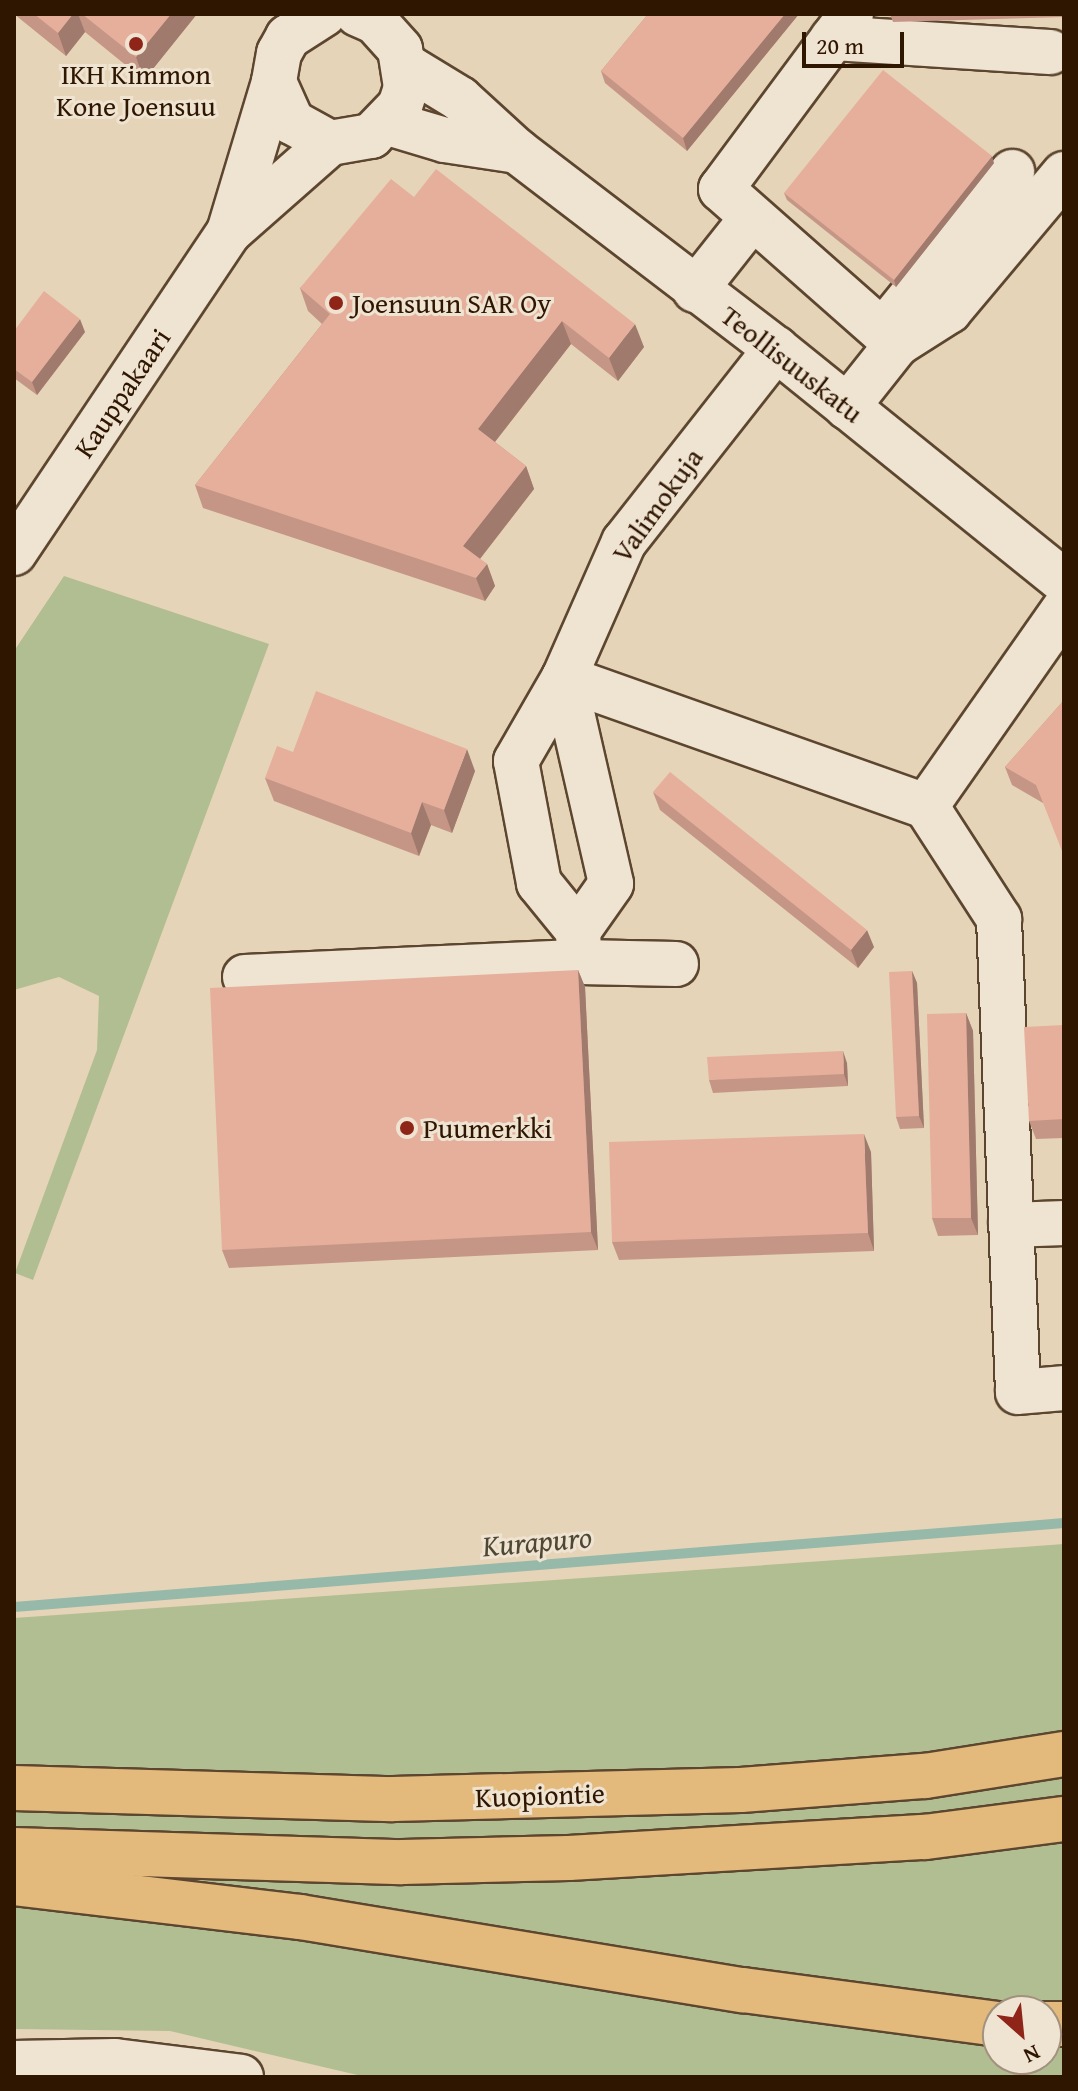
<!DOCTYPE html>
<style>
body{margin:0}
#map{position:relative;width:1078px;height:2091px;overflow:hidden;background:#e6d4b8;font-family:"Gentium Book Plus",serif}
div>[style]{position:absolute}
.green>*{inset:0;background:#b1be92}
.stream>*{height:10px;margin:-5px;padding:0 5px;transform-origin:5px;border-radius:5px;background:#97b9a9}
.roads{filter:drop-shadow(2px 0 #5d462f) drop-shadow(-2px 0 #5d462f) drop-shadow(0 2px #5d462f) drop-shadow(0 -2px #5d462f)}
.minor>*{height:44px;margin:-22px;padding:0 22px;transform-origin:22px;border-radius:22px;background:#efe3d1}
.highway>*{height:44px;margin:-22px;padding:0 22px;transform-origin:22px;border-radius:22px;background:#e3ba7c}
.wall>*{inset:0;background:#c59686}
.shaded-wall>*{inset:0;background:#a07a6d}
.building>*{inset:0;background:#e5af9c}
.dots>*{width:22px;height:22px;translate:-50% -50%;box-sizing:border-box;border:4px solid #efe3d1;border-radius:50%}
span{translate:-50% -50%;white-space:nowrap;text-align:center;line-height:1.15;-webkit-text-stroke:6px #efe3d1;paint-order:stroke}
.poi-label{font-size:28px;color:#2f1601}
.left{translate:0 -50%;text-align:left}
.street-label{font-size:28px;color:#2f1601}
.water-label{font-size:30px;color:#4e4733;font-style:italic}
.frame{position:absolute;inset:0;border:16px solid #2f1601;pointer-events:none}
.north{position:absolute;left:982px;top:1995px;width:80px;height:80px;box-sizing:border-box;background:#efe3d1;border:2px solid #a2917e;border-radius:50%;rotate:153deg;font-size:22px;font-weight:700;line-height:32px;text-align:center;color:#2f1601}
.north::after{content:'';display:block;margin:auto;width:28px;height:36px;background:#8f2418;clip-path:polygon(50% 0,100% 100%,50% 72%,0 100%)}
.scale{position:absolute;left:802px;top:32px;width:102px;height:36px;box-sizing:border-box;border:4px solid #2f1601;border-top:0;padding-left:10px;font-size:24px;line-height:28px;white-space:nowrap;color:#2f1601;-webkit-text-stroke:6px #efe3d1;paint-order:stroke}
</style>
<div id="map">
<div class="green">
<i style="clip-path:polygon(64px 576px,269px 644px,33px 1280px,15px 1273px,97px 1050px,99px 996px,59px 977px,14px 990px,14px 651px)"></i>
<i style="clip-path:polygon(evenodd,1064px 1544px,1064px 2077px,366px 2077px,170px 2031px,14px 2029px,14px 1618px,1064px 1544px,998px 2011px,1046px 2011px,1046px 2059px,998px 2059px,998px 2011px)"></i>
</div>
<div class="stream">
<i style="left:14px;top:1607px;width:1053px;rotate:-4.57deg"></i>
</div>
<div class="roads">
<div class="minor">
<i style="left:324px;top:14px;width:43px;rotate:147.4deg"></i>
<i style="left:288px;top:37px;width:18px;rotate:119deg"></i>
<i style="left:279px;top:53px;width:29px;rotate:100deg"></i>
<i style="left:274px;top:82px;width:44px;rotate:65.8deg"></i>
<i style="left:292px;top:122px;width:43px;rotate:28.9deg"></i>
<i style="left:330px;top:143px;width:42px;rotate:-9.7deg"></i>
<i style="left:371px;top:136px;width:42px;rotate:-46deg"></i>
<i style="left:400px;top:106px;width:20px;rotate:-72deg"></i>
<i style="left:406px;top:87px;width:38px;rotate:-99deg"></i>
<i style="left:400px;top:49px;width:36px;rotate:-132deg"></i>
<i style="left:376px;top:22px;width:20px;rotate:-156deg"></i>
<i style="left:851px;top:14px;width:218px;rotate:126.6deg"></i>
<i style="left:721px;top:189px;width:235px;rotate:41.4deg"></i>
<i style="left:833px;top:38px;width:218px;rotate:3.7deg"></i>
<i style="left:406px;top:66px;width:63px;rotate:31.4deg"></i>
<i style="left:460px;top:99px;width:77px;rotate:42.4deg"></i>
<i style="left:517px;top:151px;width:326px;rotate:37.4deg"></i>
<i style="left:776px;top:349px;width:370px;rotate:38.9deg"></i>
<i style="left:388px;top:123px;width:59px;rotate:16.6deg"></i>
<i style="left:445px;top:140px;width:73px;rotate:8.7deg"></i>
<i style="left:229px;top:232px;width:135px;rotate:-41.4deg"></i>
<i style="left:695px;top:290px;width:92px;rotate:-51.6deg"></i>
<i style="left:883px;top:331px;width:205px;rotate:-50.9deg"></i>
<i style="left:847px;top:407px;width:80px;rotate:-51.6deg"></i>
<i style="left:897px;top:344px;width:62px;rotate:-32.4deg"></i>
<i style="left:949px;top:311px;width:179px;rotate:-50deg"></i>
<i style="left:14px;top:553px;width:386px;rotate:-56.2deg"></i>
<i style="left:229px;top:232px;width:157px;rotate:-73.3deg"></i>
<i style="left:1064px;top:609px;width:241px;rotate:125deg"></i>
<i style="left:926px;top:806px;width:135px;rotate:57.1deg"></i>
<i style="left:999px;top:919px;width:473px;rotate:87.7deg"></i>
<i style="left:1018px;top:1392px;width:46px;rotate:-5deg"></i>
<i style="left:564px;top:678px;width:384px;rotate:19.5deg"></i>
<i style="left:564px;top:678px;width:211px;rotate:77.1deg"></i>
<i style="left:611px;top:884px;width:57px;rotate:125.1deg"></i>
<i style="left:580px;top:962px;width:31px;rotate:-94deg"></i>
<i style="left:578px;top:931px;width:62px;rotate:-129.1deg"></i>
<i style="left:539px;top:883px;width:124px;rotate:-100.7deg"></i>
<i style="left:516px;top:761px;width:96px;rotate:-60deg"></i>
<i style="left:564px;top:678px;width:149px;rotate:-66.2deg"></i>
<i style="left:624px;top:542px;width:246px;rotate:-51.8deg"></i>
<i style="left:245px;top:977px;width:335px;rotate:-2.6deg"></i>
<i style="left:580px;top:962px;width:96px;rotate:1.2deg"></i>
<i style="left:1011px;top:1225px;width:53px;rotate:-2.2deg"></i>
<i style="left:14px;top:2063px;width:101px;rotate:-1.1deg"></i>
<i style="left:115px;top:2061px;width:127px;rotate:7.2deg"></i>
</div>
<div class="highway">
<i style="left:14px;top:1788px;width:379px;rotate:1.7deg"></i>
<i style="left:393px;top:1799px;width:348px;rotate:-1.5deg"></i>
<i style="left:741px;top:1790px;width:185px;rotate:-4.4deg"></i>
<i style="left:925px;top:1776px;width:141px;rotate:-9deg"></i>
<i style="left:14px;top:1850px;width:388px;rotate:1.8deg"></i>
<i style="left:402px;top:1862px;width:167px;rotate:-1.4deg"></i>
<i style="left:569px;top:1858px;width:357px;rotate:-3.4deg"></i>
<i style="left:925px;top:1837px;width:140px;rotate:-7.4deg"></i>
<i style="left:14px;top:1883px;width:288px;rotate:6.8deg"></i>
<i style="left:300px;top:1917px;width:449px;rotate:9.4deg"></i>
<i style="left:743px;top:1990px;width:257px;rotate:7.6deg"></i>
<i style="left:1046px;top:2024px;width:18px"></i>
</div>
</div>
<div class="wall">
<i style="clip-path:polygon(14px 14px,197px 14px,144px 80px,85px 32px,66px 56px)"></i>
<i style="clip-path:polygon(648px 14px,799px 14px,687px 151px,605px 83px,601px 71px)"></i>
<i style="clip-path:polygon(890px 14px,1064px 14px,1064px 17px,893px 22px)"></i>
<i style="clip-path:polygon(994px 163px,896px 287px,787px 200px,784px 193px)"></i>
<i style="clip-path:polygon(414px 197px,644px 347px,618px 381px,571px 344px,495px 442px,526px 466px,534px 489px,480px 559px,487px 564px,495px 586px,485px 601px,203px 508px,195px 485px,322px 324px,308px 311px,300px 288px)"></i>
<i style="clip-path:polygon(14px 331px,85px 332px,37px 395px,14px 378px)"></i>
<i style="clip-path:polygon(1064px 700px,1043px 803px,1012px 785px,1005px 767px)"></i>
<i style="clip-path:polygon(293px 752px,475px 771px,452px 833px,431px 825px,419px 856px,274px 801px,265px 778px)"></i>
<i style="clip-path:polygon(653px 792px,874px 947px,858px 968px,660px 810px)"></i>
<i style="clip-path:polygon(578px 970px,585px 987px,598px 1250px,229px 1268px,222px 1250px)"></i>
<i style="clip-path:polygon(912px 971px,917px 983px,924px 1128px,900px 1129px,896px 1117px)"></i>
<i style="clip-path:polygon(966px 1013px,973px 1031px,978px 1235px,938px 1236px,932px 1218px)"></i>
<i style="clip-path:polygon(1064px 1025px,1064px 1138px,1036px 1139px,1029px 1121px)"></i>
<i style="clip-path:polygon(847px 1063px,848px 1086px,713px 1093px,709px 1080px)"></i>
<i style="clip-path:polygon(871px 1152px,874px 1251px,619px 1260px,612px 1242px)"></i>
</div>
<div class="shaded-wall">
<i style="clip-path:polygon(73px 14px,78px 14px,85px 32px,66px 56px,58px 33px)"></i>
<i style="clip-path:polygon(171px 14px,197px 14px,144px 80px,136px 57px)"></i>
<i style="clip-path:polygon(785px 14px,799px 14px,687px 151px,683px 138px)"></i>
<i style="clip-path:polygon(992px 156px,994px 163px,896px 287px,894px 280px)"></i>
<i style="clip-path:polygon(80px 319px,85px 332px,37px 395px,32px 382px)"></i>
<i style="clip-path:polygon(562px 321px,571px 344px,487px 452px,478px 429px)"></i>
<i style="clip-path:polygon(635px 324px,644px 347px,618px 381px,609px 358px)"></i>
<i style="clip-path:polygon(526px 466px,534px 489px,472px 569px,463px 546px)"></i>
<i style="clip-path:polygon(487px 564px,495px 586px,485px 601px,476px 578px)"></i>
<i style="clip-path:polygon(467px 749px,475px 771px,452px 833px,444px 810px)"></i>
<i style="clip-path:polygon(422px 802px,431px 825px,419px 856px,411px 833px)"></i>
<i style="clip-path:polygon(867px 930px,874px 947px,858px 968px,851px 950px)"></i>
<i style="clip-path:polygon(578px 970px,585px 987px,598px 1250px,591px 1232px)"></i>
<i style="clip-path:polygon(912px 971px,917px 983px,924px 1128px,919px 1116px)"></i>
<i style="clip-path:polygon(966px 1013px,973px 1031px,978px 1235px,971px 1218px)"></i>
<i style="clip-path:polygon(843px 1051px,847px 1063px,848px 1086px,844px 1074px)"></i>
<i style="clip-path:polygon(864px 1134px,871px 1152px,874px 1251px,868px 1233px)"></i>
</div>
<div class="building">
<i style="clip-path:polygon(34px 14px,73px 14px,58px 33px)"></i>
<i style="clip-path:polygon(82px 14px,171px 14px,136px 57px)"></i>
<i style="clip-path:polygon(648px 14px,785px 14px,683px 138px,601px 71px)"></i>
<i style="clip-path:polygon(883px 70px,992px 156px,894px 280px,784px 193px)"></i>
<i style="clip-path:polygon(436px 169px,635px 324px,609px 358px,562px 321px,478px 429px,526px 466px,463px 546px,487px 564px,476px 578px,195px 485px,330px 314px,300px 288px,391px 179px,414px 197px)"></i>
<i style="clip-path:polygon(44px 291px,80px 319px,32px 382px,14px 369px,14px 331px)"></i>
<i style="clip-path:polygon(316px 691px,467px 749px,444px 810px,422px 802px,411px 833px,265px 778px,277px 746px,293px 752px)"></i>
<i style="clip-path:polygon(1064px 700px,1064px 856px,1036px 785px,1005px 767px)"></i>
<i style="clip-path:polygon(670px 772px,867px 930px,851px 950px,653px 792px)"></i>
<i style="clip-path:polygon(578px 970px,591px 1232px,222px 1250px,210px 988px)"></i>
<i style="clip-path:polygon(912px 971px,919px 1116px,896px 1117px,889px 972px)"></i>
<i style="clip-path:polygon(966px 1013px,971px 1218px,932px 1218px,927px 1014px)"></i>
<i style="clip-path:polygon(1064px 1025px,1064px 1119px,1029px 1121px,1024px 1027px)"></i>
<i style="clip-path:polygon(843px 1051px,844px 1074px,709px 1080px,707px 1057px)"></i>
<i style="clip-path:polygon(864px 1134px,868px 1233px,612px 1242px,609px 1142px)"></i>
</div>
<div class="dots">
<i style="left:136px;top:44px;background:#8f2418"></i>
<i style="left:336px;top:303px;background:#8f2418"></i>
<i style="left:407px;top:1128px;background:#8f2418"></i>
</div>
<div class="poi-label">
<span style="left:136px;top:90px">IKH Kimmon<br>Kone Joensuu</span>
<span class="left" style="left:352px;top:303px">Joensuun SAR Oy</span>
<span class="left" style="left:423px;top:1128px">Puumerkki</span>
</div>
<div class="street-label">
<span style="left:792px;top:364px;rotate:38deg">Teollisuuskatu</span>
<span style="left:122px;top:393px;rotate:-56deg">Kauppakaari</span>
<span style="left:657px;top:505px;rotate:-54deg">Valimokuja</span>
<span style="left:540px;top:1795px;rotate:-2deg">Kuopiontie</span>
</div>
<div class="water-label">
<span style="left:537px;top:1541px;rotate:-5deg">Kurapuro</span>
</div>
<div class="frame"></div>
<div class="north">N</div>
<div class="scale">20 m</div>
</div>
